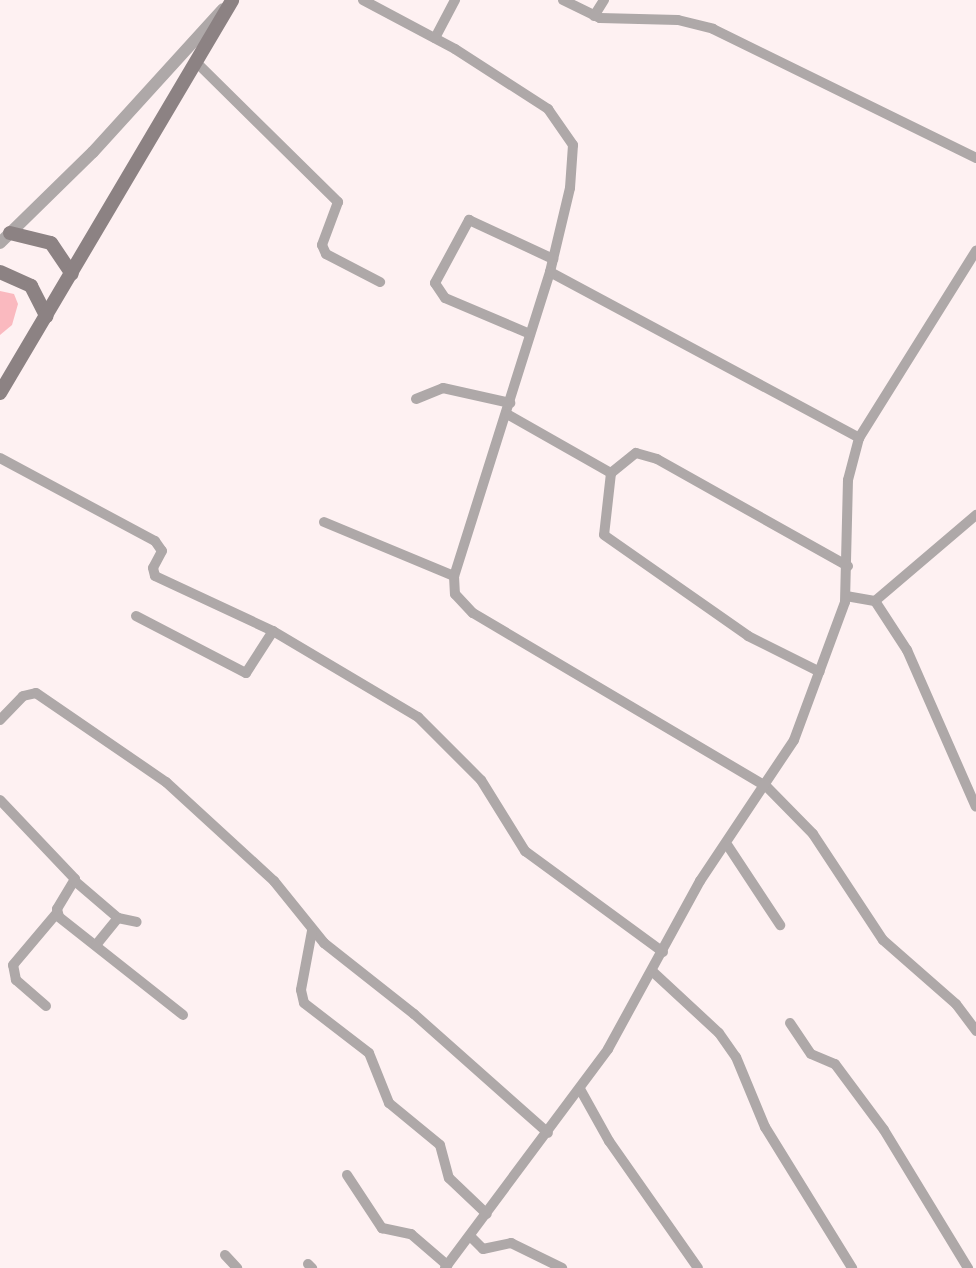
<!DOCTYPE html>
<style>
body{margin:0}
#map{position:relative;width:976px;height:1268px;overflow:hidden;background:#fef1f2;font-family:Montserrat,sans-serif}
div>[style]{position:absolute}
.building>*{inset:0;background:#fab9bf}
.minor>*{height:10px;margin:-5px;padding:0 5px;transform-origin:5px;border-radius:5px;background:#aea8a8}
.tertiary>*{height:12px;margin:-6px;padding:0 6px;transform-origin:6px;border-radius:6px;background:#aea8a8}
.secondary>*{height:14px;margin:-7px;padding:0 7px;transform-origin:7px;border-radius:7px;background:#8c8283}
span{translate:-50% -50%;white-space:nowrap;text-align:center;line-height:1.15;-webkit-text-stroke:4.5px #fff;paint-order:stroke}
</style>
<div id="map">
<div class="building">
<i style="clip-path:polygon(0 291px,14px 294px,18px 304px,12px 325px,0 335px)"></i>
</div>
<div class="minor">
<i style="left:363px;top:0;width:104px;rotate:28deg"></i>
<i style="left:455px;top:49px;width:111px;rotate:32.8deg"></i>
<i style="left:548px;top:109px;width:44px;rotate:55.2deg"></i>
<i style="left:573px;top:145px;width:43px;rotate:94deg"></i>
<i style="left:570px;top:188px;width:86px;rotate:103.4deg"></i>
<i style="left:550px;top:272px;width:319px;rotate:107.5deg"></i>
<i style="left:454px;top:576px;width:18px;rotate:87deg"></i>
<i style="left:455px;top:594px;width:26px;rotate:47deg"></i>
<i style="left:473px;top:613px;width:340px;rotate:30.6deg"></i>
<i style="left:766px;top:786px;width:67px;rotate:45.6deg"></i>
<i style="left:813px;top:834px;width:127px;rotate:56.6deg"></i>
<i style="left:883px;top:940px;width:97px;rotate:41.2deg"></i>
<i style="left:956px;top:1004px;width:34px;rotate:53deg"></i>
<i style="left:563px;top:0;width:41px;rotate:25.9deg"></i>
<i style="left:600px;top:18px;width:78px;rotate:1.5deg"></i>
<i style="left:678px;top:20px;width:36px;rotate:14deg"></i>
<i style="left:713px;top:29px;width:293px;rotate:26.1deg"></i>
<i style="left:594px;top:16px;width:19px;rotate:-58deg"></i>
<i style="left:435px;top:38px;width:43px;rotate:-62.2deg"></i>
<i style="left:195px;top:61px;width:201px;rotate:44.6deg"></i>
<i style="left:338px;top:202px;width:46px;rotate:110.4deg"></i>
<i style="left:322px;top:245px;width:10px;rotate:66deg"></i>
<i style="left:326px;top:254px;width:61px;rotate:27.4deg"></i>
<i style="left:550px;top:272px;width:351px;rotate:28.2deg"></i>
<i style="left:530px;top:334px;width:92px;rotate:-157deg"></i>
<i style="left:445px;top:298px;width:18px;rotate:-124deg"></i>
<i style="left:435px;top:283px;width:72px;rotate:-61.6deg"></i>
<i style="left:469px;top:220px;width:93px;rotate:24.9deg"></i>
<i style="left:416px;top:399px;width:29px;rotate:-22deg"></i>
<i style="left:443px;top:388px;width:69px;rotate:12.6deg"></i>
<i style="left:507px;top:414px;width:120px;rotate:29.6deg"></i>
<i style="left:611px;top:473px;width:32px;rotate:-39deg"></i>
<i style="left:636px;top:453px;width:22px;rotate:16deg"></i>
<i style="left:657px;top:459px;width:219px;rotate:29.3deg"></i>
<i style="left:0;top:458px;width:176px;rotate:28.2deg"></i>
<i style="left:155px;top:541px;width:12px;rotate:55deg"></i>
<i style="left:162px;top:551px;width:19px;rotate:118deg"></i>
<i style="left:153px;top:568px;width:8px;rotate:76deg"></i>
<i style="left:155px;top:576px;width:130px;rotate:25deg"></i>
<i style="left:273px;top:631px;width:169px;rotate:30.7deg"></i>
<i style="left:418px;top:717px;width:89px;rotate:45deg"></i>
<i style="left:481px;top:780px;width:84px;rotate:58.2deg"></i>
<i style="left:525px;top:851px;width:171px;rotate:36.2deg"></i>
<i style="left:611px;top:473px;width:62px;rotate:96.4deg"></i>
<i style="left:604px;top:535px;width:176px;rotate:35deg"></i>
<i style="left:748px;top:636px;width:80px;rotate:26.6deg"></i>
<i style="left:324px;top:522px;width:141px;rotate:22.6deg"></i>
<i style="left:846px;top:596px;width:29px;rotate:10deg"></i>
<i style="left:875px;top:601px;width:133px;rotate:-40.4deg"></i>
<i style="left:875px;top:601px;width:59px;rotate:56.9deg"></i>
<i style="left:907px;top:650px;width:171px;rotate:66.3deg"></i>
<i style="left:136px;top:616px;width:124px;rotate:27.4deg"></i>
<i style="left:246px;top:673px;width:50px;rotate:-57.3deg"></i>
<i style="left:0;top:720px;width:33px;rotate:-46deg"></i>
<i style="left:23px;top:696px;width:13px;rotate:-13deg"></i>
<i style="left:36px;top:693px;width:158px;rotate:34.4deg"></i>
<i style="left:166px;top:782px;width:147px;rotate:42.5deg"></i>
<i style="left:274px;top:881px;width:80px;rotate:51.1deg"></i>
<i style="left:324px;top:943px;width:115px;rotate:38.3deg"></i>
<i style="left:414px;top:1014px;width:179px;rotate:41.6deg"></i>
<i style="left:0;top:800px;width:109px;rotate:46.5deg"></i>
<i style="left:75px;top:879px;width:35px;rotate:121deg"></i>
<i style="left:57px;top:909px;width:8px;rotate:76deg"></i>
<i style="left:59px;top:917px;width:158px;rotate:38.3deg"></i>
<i style="left:728px;top:846px;width:95px;rotate:56.6deg"></i>
<i style="left:76px;top:882px;width:55px;rotate:40.6deg"></i>
<i style="left:118px;top:918px;width:19px;rotate:12deg"></i>
<i style="left:312px;top:931px;width:60px;rotate:100.6deg"></i>
<i style="left:301px;top:990px;width:13px;rotate:77deg"></i>
<i style="left:304px;top:1003px;width:82px;rotate:37.6deg"></i>
<i style="left:369px;top:1053px;width:54px;rotate:68.2deg"></i>
<i style="left:389px;top:1103px;width:66px;rotate:39.5deg"></i>
<i style="left:440px;top:1145px;width:34px;rotate:75deg"></i>
<i style="left:449px;top:1178px;width:52px;rotate:43.5deg"></i>
<i style="left:96px;top:945px;width:35px;rotate:-51deg"></i>
<i style="left:652px;top:971px;width:91px;rotate:42.8deg"></i>
<i style="left:719px;top:1033px;width:29px;rotate:55deg"></i>
<i style="left:736px;top:1057px;width:76px;rotate:67.5deg"></i>
<i style="left:765px;top:1127px;width:166px;rotate:58.3deg"></i>
<i style="left:46px;top:1006px;width:40px;rotate:-139deg"></i>
<i style="left:16px;top:980px;width:15px;rotate:-101deg"></i>
<i style="left:13px;top:965px;width:68px;rotate:-49.8deg"></i>
<i style="left:790px;top:1023px;width:37px;rotate:56deg"></i>
<i style="left:811px;top:1054px;width:26px;rotate:23deg"></i>
<i style="left:835px;top:1064px;width:82px;rotate:53.4deg"></i>
<i style="left:884px;top:1130px;width:162px;rotate:58.7deg"></i>
<i style="left:580px;top:1089px;width:60px;rotate:60.9deg"></i>
<i style="left:609px;top:1141px;width:155px;rotate:55deg"></i>
<i style="left:347px;top:1175px;width:64px;rotate:56.6deg"></i>
<i style="left:382px;top:1228px;width:30px;rotate:12deg"></i>
<i style="left:411px;top:1234px;width:48px;rotate:40.7deg"></i>
<i style="left:471px;top:1237px;width:17px;rotate:45deg"></i>
<i style="left:483px;top:1249px;width:29px;rotate:-12deg"></i>
<i style="left:511px;top:1243px;width:57px;rotate:26.1deg"></i>
<i style="left:225px;top:1255px;width:18px;rotate:47deg"></i>
<i style="left:308px;top:1264px;width:6px;rotate:45deg"></i>
<i style="left:445px;top:1268px;width:273px;rotate:-53.3deg"></i>
<i style="left:608px;top:1049px;width:192px;rotate:-61.3deg"></i>
<i style="left:700px;top:881px;width:169px;rotate:-56.3deg"></i>
<i style="left:794px;top:740px;width:147px;rotate:-69.7deg"></i>
<i style="left:845px;top:602px;width:122px;rotate:-88.6deg"></i>
<i style="left:848px;top:480px;width:43px;rotate:-75.3deg"></i>
<i style="left:859px;top:438px;width:221px;rotate:-58deg"></i>
</div>
<div class="tertiary">
<i style="left:0;top:243px;width:130px;rotate:-44.4deg"></i>
<i style="left:93px;top:152px;width:193px;rotate:-47.7deg"></i>
</div>
<div class="secondary">
<i style="left:10px;top:233px;width:42px;rotate:13.7deg"></i>
<i style="left:51px;top:243px;width:37px;rotate:56deg"></i>
<i style="left:0;top:272px;width:34px;rotate:24deg"></i>
<i style="left:31px;top:286px;width:34px;rotate:63deg"></i>
<i style="left:0;top:393px;width:456px;rotate:-59.4deg"></i>
</div>
</div>
